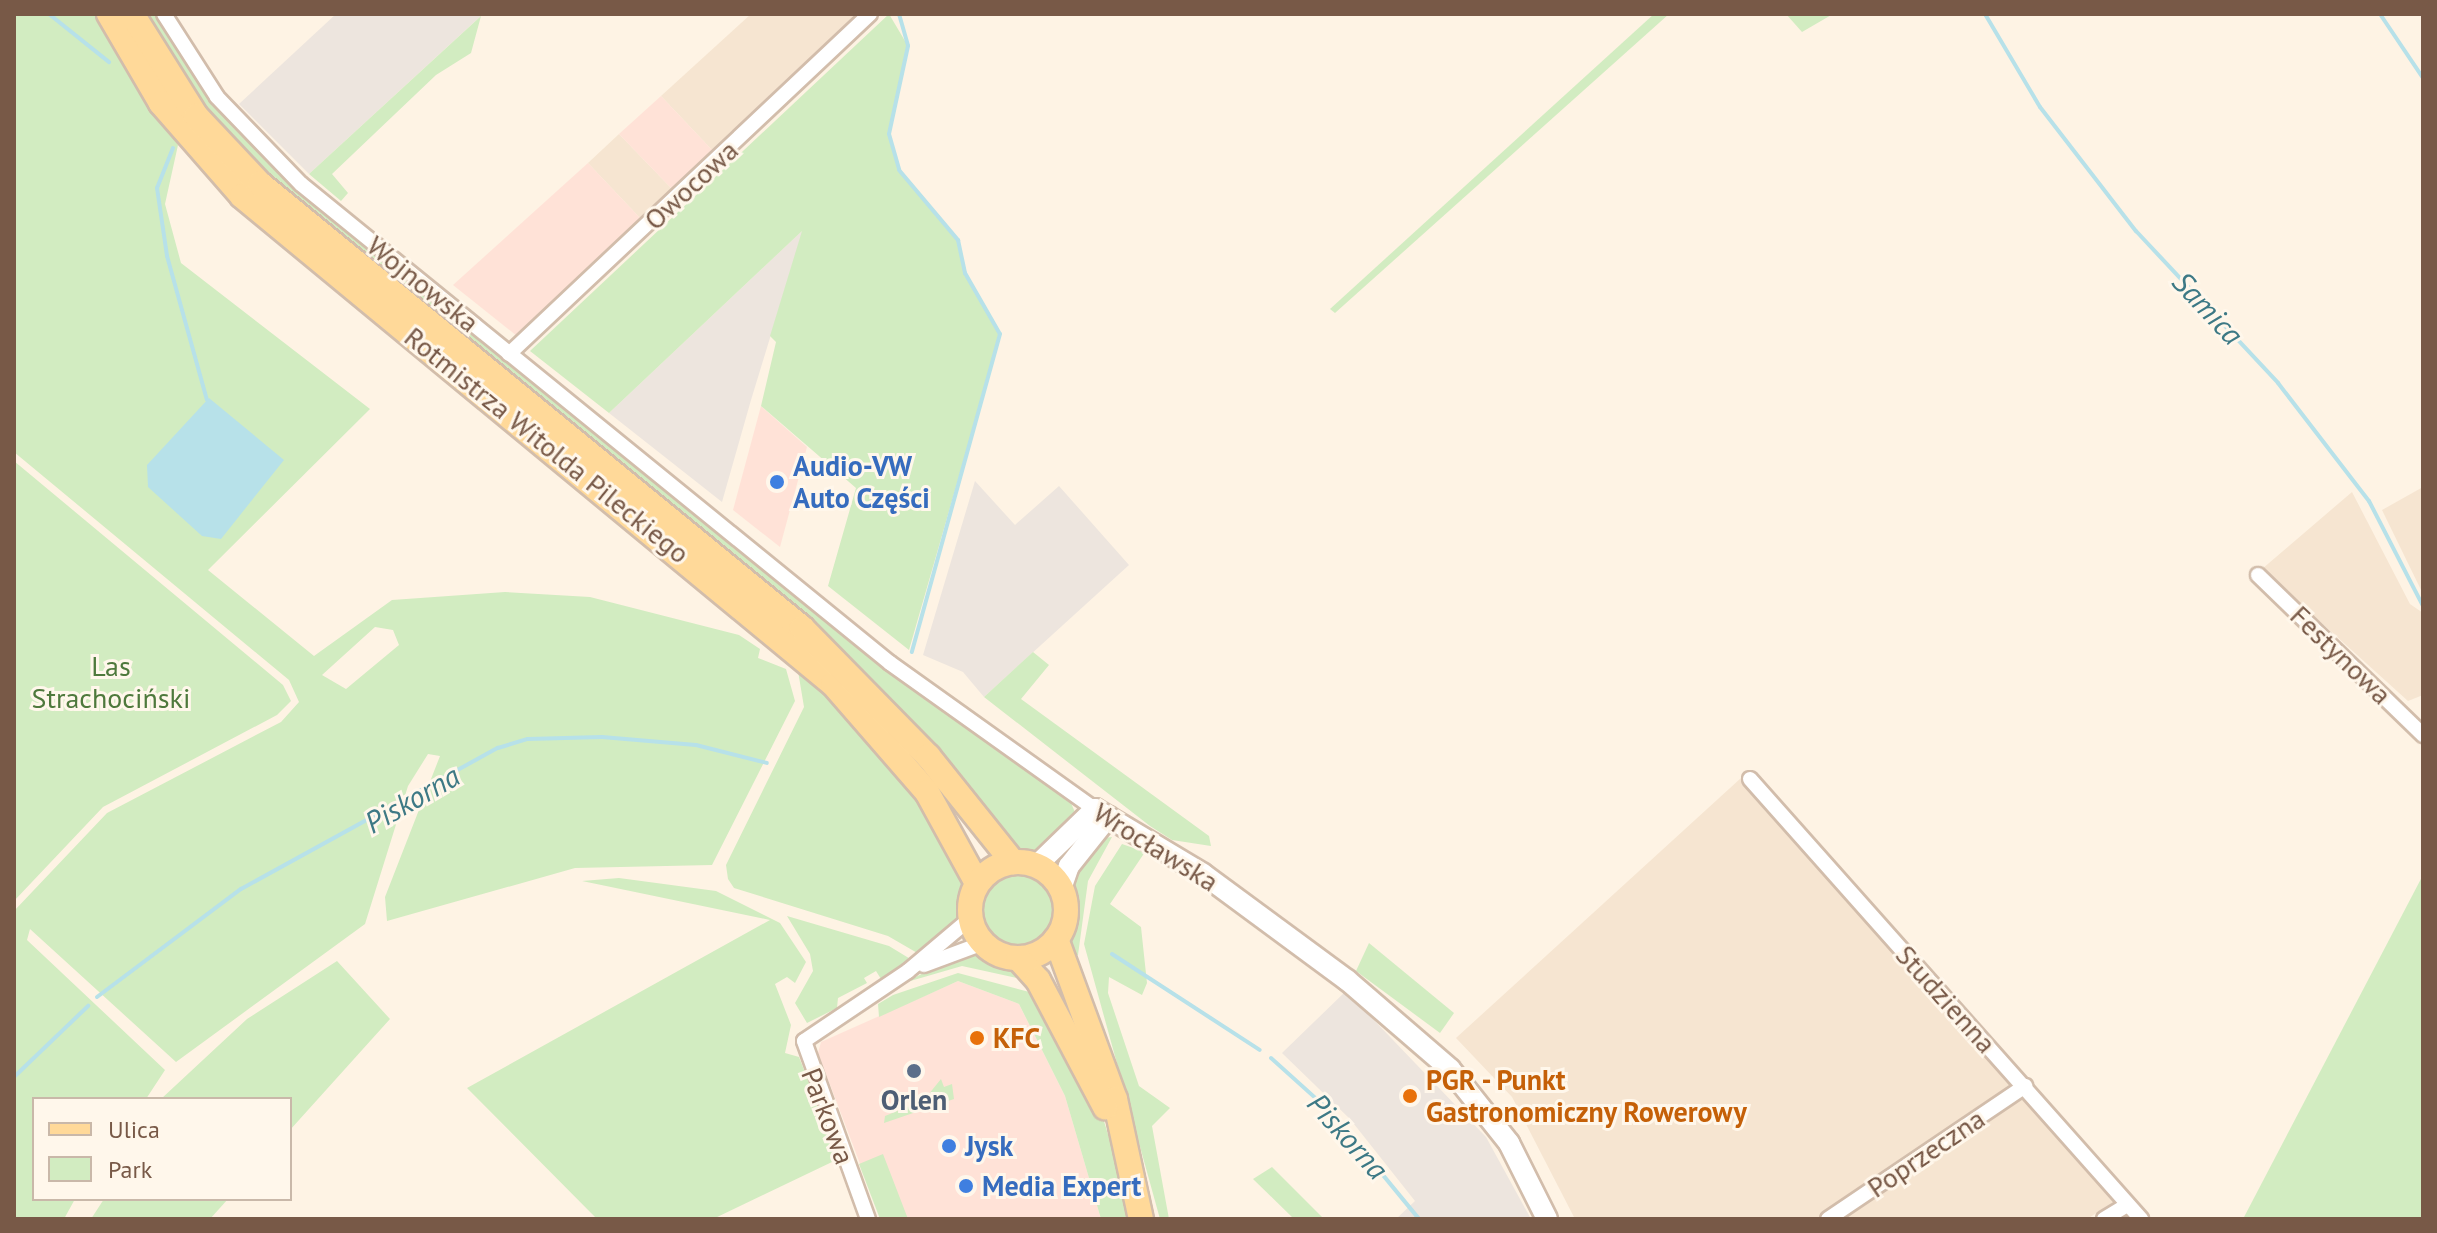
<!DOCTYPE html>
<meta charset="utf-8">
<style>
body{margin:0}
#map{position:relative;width:2437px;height:1233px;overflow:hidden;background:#fef3e4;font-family:"PT Sans",sans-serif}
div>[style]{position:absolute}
.residential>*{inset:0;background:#f6e5d1}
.commercial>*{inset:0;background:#ffe2d7}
.industrial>*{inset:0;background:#ede5de}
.green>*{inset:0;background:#d2ecc1}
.round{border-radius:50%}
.water>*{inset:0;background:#b7e1e9}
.stream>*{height:4px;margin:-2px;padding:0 2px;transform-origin:2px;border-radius:2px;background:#b7e1e9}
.roads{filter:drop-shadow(2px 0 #d2bdab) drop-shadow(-2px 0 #d2bdab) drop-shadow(0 2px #d2bdab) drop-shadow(0 -2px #d2bdab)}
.minor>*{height:14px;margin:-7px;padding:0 7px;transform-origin:7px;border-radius:7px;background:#fff}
.secondary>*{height:20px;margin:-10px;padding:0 10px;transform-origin:10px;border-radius:10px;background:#fff}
.primary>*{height:24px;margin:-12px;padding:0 12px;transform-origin:12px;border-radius:12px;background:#ffd999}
.primary>.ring{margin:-12px;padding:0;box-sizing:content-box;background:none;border:24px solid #ffd999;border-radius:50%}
.dots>*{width:22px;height:22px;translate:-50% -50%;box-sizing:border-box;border:4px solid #fff7eb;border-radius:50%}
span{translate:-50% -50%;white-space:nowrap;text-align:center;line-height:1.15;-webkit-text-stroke:6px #fff7eb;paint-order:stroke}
.street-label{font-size:28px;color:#785947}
.shop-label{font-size:28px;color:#366cbe;font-weight:700}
.left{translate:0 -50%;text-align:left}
.park-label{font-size:28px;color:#4e793c}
.food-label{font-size:28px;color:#c56008;font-weight:700}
.service-label{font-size:28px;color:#4e5e75;font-weight:700}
.water-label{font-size:30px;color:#3d7985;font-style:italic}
.frame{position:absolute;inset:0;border:16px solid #785947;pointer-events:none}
.legend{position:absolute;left:32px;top:1097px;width:260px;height:104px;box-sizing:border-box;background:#fff7eb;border:2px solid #c9b8a9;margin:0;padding:10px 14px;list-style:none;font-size:24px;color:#785947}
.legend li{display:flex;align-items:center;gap:16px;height:40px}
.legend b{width:40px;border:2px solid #c9b8a9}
</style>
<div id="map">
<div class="residential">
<i style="clip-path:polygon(751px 14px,856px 14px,713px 151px,661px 96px)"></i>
<i style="clip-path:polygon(619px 134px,672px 189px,641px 219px,588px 163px)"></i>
<i style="clip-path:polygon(2423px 487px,2423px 594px,2382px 510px)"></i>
<i style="clip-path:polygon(2352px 492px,2410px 604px,2423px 613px,2423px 695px,2408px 701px,2262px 569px)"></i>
<i style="clip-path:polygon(1741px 778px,1921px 986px,2011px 1078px,2114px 1202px,2087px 1219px,1575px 1219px,1512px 1097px,1456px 1038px)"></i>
</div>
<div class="commercial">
<i style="clip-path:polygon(661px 96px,713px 151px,672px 189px,619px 134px)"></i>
<i style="clip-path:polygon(588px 163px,641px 219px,517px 336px,453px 285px)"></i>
<i style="clip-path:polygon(761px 406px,807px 447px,780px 547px,733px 510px)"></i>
<i style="clip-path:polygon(958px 981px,1019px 1004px,1065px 1096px,1101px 1219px,881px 1219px,818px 1053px,821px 1042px)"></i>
</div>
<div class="industrial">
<i style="clip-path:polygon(336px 14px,483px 14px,309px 174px,239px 104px)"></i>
<i style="clip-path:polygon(803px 230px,751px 400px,722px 502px,609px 413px)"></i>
<i style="clip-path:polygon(975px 481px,1015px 525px,1059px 486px,1129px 565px,984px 697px,963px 672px,923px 655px)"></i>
<i style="clip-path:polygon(1346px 991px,1486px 1137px,1531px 1219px,1396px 1219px,1415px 1201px,1350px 1119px,1282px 1053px)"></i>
</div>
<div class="green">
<i style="clip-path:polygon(evenodd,14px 14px,98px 14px,178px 145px,165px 204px,181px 263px,370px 409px,208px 570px,314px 656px,392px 600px,505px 592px,590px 597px,739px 635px,760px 649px,758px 658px,786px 669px,795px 701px,712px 865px,575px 868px,387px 921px,385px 897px,440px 756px,428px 754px,408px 786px,365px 924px,176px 1062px,30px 929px,27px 940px,165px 1070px,146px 1099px,34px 1099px,34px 1199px,75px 1199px,64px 1219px,14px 1219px,14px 911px,107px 813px,281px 722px,299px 702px,289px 680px,14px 452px,14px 14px,375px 627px,393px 630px,399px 645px,346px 689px,322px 675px,375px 627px)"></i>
<i style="clip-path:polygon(141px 14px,157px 14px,215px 104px,289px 182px,930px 702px,1071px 803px,1077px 817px,1036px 857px,1014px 854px,963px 794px,216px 128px)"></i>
<i style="clip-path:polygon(889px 14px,908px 46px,889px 134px,899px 170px,958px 240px,965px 273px,1000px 334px,909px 650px,828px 586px,856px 488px,761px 406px,776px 342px,770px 336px,802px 231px,609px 413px,530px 351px)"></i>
<i style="clip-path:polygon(1654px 14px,1669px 14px,1335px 313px,1330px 309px)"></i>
<i style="clip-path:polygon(1786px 14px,1833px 14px,1802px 32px)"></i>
<i style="clip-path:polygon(481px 16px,471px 53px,436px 75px,332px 174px,348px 193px,341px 201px,309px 174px)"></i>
<i style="clip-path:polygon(14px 461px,283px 685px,291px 701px,277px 715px,103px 807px,14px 901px)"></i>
<i style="clip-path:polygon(1033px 652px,1049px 665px,1021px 699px,1209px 836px,1211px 846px,1172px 840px,1150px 826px,984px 697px)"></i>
<i style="clip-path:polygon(796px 659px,935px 813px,968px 887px,963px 916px,919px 954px,888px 936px,734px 888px,728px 879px,726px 865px,804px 707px)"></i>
<i style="clip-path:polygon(1112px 837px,1088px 881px,1078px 955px,1070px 960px,1068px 883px,1103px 838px)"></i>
<i style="clip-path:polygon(1122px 844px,1145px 852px,1110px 904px,1141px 927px,1147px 983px,1142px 995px,1109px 977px,1108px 993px,1139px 1086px,1170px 1108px,1152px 1126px,1169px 1219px,1160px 1219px,1084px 944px,1095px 886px)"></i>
<i class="round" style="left:980px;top:872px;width:76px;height:76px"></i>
<i style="clip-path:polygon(2423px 875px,2423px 1219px,2243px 1219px)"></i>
<i style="clip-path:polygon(619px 878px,716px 891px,780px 923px,806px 962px,795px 983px,787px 977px,775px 984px,791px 1025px,785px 1053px,799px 1057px,841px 1165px,832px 1162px,713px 1219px,597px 1219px,467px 1088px,770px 920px,582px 881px)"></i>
<i style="clip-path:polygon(787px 916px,889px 946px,912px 960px,881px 979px,876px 971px,864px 978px,867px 983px,838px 998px,837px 1008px,807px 1023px,795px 1003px,813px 971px,810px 954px)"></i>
<i style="clip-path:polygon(1369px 943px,1454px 1013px,1440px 1033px,1356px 971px)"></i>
<i style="clip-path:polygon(972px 951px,1015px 965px,1026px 980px,962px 966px,900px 984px)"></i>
<i style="clip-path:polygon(337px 961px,390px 1019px,290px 1130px,290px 1099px,161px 1099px,247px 1019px)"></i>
<i style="clip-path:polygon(958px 973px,1033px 993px,1099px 1105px,1134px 1219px,1101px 1219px,1065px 1096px,1019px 1004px,958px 981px,879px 1017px,878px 1004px,893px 995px)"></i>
<i style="clip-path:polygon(941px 1079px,944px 1087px,952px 1084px,954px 1099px,884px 1123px,885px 1116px,924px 1100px)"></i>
<i style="clip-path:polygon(883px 1154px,908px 1219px,880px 1219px,859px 1164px)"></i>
<i style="clip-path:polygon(1272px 1167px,1324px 1219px,1294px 1219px,1253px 1179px)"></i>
<i style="clip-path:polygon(104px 1199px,228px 1199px,210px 1219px,91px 1219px)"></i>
</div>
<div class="water">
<i style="clip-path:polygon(209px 398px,284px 460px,221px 539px,202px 536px,148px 487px,147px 465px)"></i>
</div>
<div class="stream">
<i style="left:49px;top:14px;width:77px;rotate:38.7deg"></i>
<i style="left:899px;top:14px;width:33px;rotate:74deg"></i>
<i style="left:908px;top:46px;width:90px;rotate:102.2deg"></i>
<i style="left:889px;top:134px;width:37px;rotate:74deg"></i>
<i style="left:899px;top:170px;width:92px;rotate:49.9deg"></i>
<i style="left:958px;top:240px;width:34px;rotate:78deg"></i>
<i style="left:965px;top:273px;width:70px;rotate:60.2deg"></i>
<i style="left:1000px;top:334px;width:330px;rotate:105.5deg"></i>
<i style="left:1985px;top:14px;width:108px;rotate:59.4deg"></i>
<i style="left:2040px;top:107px;width:157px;rotate:52.3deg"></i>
<i style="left:2136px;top:231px;width:208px;rotate:46.9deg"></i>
<i style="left:2278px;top:383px;width:149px;rotate:52.4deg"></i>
<i style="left:2369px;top:501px;width:118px;rotate:62.8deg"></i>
<i style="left:2380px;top:14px;width:77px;rotate:56.1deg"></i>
<i style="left:173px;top:148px;width:43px;rotate:111.8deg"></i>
<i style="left:157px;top:188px;width:69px;rotate:81.6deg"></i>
<i style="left:167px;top:256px;width:149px;rotate:74.5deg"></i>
<i style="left:1112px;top:954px;width:176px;rotate:33deg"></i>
<i style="left:97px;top:997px;width:180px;rotate:-36.9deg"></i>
<i style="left:241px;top:889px;width:293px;rotate:-28.8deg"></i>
<i style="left:498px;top:748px;width:31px;rotate:-17deg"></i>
<i style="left:528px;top:739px;width:74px;rotate:-1.5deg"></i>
<i style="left:602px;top:737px;width:94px;rotate:4.9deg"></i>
<i style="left:696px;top:745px;width:73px;rotate:14.2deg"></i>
<i style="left:1271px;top:1058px;width:82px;rotate:42deg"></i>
<i style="left:1332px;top:1113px;width:137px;rotate:50.6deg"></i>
<i style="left:14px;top:1077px;width:103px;rotate:-43.8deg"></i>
</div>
<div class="roads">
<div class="minor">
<i style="left:164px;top:14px;width:98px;rotate:57.4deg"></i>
<i style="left:217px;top:97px;width:121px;rotate:46deg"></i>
<i style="left:301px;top:184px;width:759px;rotate:39.12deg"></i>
<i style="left:890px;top:663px;width:252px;rotate:35.5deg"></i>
<i style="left:509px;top:354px;width:496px;rotate:-43.3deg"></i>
<i style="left:2258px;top:575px;width:230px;rotate:44.1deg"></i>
<i style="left:1750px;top:779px;width:589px;rotate:48.37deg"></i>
<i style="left:924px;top:965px;width:63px;rotate:-20.4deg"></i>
<i style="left:868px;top:1219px;width:189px;rotate:-109.8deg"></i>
<i style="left:804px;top:1041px;width:125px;rotate:-33.9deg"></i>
<i style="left:908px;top:971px;width:82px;rotate:-40.1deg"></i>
<i style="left:1828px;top:1219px;width:238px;rotate:-34deg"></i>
<i style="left:2104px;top:1219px;width:27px;rotate:-31deg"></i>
</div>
<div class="secondary">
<i style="left:1036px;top:866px;width:82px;rotate:-44deg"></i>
<i style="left:1095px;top:809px;width:126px;rotate:31deg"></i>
<i style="left:1203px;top:874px;width:179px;rotate:36.4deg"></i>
<i style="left:1347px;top:980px;width:136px;rotate:40.8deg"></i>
<i style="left:1450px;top:1069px;width:95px;rotate:51.4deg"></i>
<i style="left:1509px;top:1143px;width:85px;rotate:63.4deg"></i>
<i style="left:1061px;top:889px;width:24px;rotate:-71deg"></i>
<i style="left:1069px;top:866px;width:63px;rotate:-51.5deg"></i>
</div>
<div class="primary">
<i style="left:109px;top:14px;width:103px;rotate:59.7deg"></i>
<i style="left:161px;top:103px;width:123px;rotate:48.9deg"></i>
<i style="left:242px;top:196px;width:766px;rotate:39.55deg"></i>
<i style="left:833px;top:684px;width:143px;rotate:49deg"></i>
<i style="left:927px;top:792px;width:104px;rotate:61.2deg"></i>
<i style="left:132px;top:14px;width:120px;rotate:57.9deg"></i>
<i style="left:196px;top:116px;width:93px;rotate:46.7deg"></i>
<i style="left:260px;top:184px;width:701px;rotate:39.32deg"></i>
<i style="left:802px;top:628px;width:180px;rotate:45.5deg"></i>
<i style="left:928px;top:756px;width:136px;rotate:51.3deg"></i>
<i class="ring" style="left:970px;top:862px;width:72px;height:72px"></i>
<i style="left:1056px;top:939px;width:171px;rotate:69.8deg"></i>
<i style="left:1115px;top:1099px;width:123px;rotate:77.8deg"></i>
<i style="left:1018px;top:958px;width:30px;rotate:48deg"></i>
<i style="left:1038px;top:980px;width:144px;rotate:62.2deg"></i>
</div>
</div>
<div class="dots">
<i style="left:777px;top:482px;background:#3f7fe0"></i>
<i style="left:977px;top:1038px;background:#e8710a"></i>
<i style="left:914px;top:1071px;background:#5c6f8a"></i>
<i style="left:1410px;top:1096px;background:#e8710a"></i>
<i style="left:949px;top:1146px;background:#3f7fe0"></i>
<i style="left:966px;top:1186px;background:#3f7fe0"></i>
</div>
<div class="street-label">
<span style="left:691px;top:185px;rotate:-43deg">Owocowa</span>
<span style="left:423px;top:284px;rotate:39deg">Wojnowska</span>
<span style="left:547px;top:445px;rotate:39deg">Rotmistrza Witolda Pileckiego</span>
<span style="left:2341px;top:655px;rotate:44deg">Festynowa</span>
<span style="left:1156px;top:847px;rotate:32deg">Wrocławska</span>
<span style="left:1946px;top:999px;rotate:48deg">Studzienna</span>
<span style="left:828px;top:1116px;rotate:69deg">Parkowa</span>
<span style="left:1926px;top:1153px;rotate:-34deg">Poprzeczna</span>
</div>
<div class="shop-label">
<span class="left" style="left:793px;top:482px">Audio-VW<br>Auto Części</span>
<span class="left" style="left:965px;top:1146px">Jysk</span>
<span class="left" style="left:982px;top:1186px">Media Expert</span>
</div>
<div class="park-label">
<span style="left:111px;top:682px">Las<br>Strachociński</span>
</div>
<div class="food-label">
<span class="left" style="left:993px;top:1038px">KFC</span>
<span class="left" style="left:1426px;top:1096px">PGR - Punkt<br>Gastronomiczny Rowerowy</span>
</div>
<div class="service-label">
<span style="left:914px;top:1100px">Orlen</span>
</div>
<div class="water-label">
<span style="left:2208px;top:308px;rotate:47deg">Samica</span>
<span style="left:412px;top:799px;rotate:-30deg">Piskorna</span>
<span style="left:1348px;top:1136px;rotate:48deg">Piskorna</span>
</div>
<div class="frame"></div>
<ul class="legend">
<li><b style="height:10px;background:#ffd999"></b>Ulica</li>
<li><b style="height:22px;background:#d2ecc1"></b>Park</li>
</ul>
</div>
